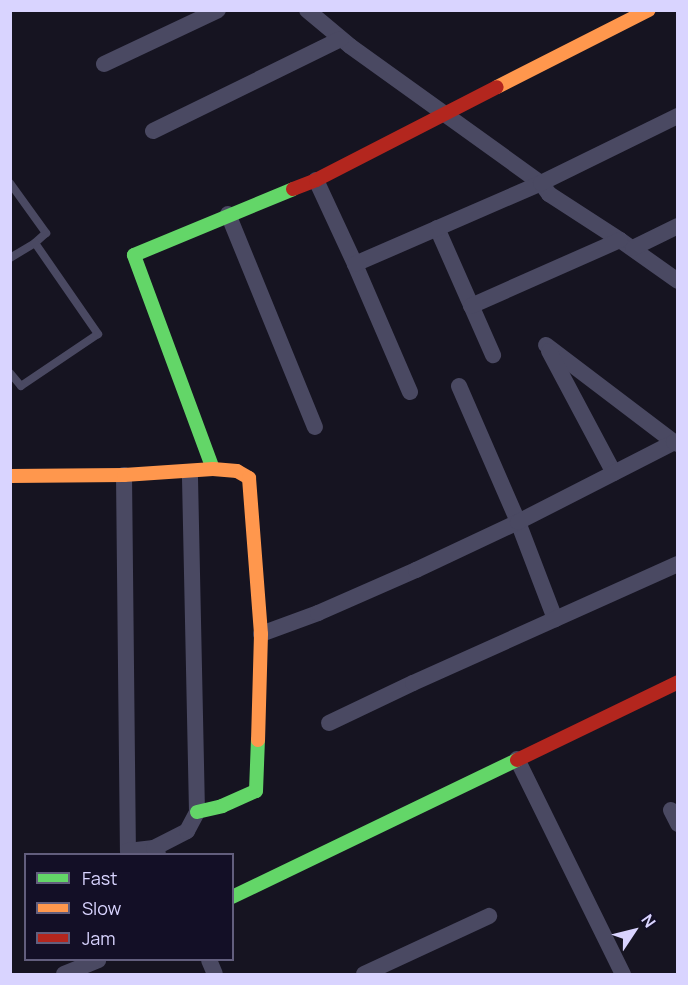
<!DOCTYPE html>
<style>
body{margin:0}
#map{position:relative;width:688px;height:985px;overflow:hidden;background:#161421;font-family:Manrope,sans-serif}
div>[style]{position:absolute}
.lane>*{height:8px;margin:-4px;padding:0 4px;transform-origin:4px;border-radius:4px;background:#4a4962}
.street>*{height:16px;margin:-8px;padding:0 8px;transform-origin:8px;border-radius:8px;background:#4a4962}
.fast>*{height:14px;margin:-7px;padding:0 7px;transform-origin:7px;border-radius:7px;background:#63d668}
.slow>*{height:14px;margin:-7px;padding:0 7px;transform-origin:7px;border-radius:7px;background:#ff974d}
.jam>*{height:14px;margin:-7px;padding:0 7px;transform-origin:7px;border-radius:7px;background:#b3261e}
span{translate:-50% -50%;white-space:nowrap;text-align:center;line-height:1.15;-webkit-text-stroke:4.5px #130f26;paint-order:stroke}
.frame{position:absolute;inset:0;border:12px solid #d9d4ff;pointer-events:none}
.legend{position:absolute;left:24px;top:853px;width:210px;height:108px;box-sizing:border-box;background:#130f26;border:2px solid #625e7d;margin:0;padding:8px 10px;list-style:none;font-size:18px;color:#d9d4ff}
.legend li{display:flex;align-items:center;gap:12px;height:30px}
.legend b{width:30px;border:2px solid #625e7d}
.north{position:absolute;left:604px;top:901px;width:60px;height:60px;-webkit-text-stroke:4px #130f26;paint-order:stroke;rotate:55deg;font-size:16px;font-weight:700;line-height:24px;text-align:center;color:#d9d4ff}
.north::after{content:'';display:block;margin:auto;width:21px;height:27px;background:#d9d4ff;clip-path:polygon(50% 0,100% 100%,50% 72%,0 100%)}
</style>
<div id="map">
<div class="lane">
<i style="left:10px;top:183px;width:62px;rotate:54.2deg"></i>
<i style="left:46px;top:233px;width:15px;rotate:138deg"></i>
<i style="left:10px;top:258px;width:29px;rotate:-31deg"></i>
<i style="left:35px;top:243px;width:111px;rotate:55.3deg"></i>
<i style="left:98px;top:334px;width:93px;rotate:146deg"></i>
<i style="left:21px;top:386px;width:17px;rotate:-130deg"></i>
</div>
<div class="street">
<i style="left:307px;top:10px;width:56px;rotate:39.9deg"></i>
<i style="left:350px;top:46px;width:235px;rotate:35.7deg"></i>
<i style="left:541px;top:183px;width:14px;rotate:54deg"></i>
<i style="left:549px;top:194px;width:85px;rotate:32.9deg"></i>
<i style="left:620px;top:240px;width:71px;rotate:35.3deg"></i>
<i style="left:104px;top:64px;width:126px;rotate:-25.3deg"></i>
<i style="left:153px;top:131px;width:209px;rotate:-26.1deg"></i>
<i style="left:316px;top:180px;width:93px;rotate:65.1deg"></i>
<i style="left:228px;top:214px;width:230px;rotate:67.8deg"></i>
<i style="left:437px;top:228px;width:139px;rotate:66.2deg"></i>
<i style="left:633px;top:248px;width:50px;rotate:-26.1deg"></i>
<i style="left:471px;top:306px;width:163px;rotate:-23.9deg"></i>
<i style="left:546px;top:345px;width:161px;rotate:37.2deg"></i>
<i style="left:549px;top:351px;width:138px;rotate:62deg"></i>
<i style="left:459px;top:386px;width:148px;rotate:66.5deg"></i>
<i style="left:518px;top:522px;width:104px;rotate:69.1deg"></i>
<i style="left:410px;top:392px;width:139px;rotate:-113.3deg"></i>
<i style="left:355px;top:264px;width:203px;rotate:-23.5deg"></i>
<i style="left:541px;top:183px;width:153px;rotate:-26.1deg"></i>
<i style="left:124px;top:475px;width:376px;rotate:89.4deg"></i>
<i style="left:128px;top:851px;width:26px;rotate:-7deg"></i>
<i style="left:261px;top:634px;width:61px;rotate:-20.2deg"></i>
<i style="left:318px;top:613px;width:107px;rotate:-23.7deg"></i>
<i style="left:416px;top:570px;width:113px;rotate:-25.2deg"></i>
<i style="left:518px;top:522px;width:175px;rotate:-27.1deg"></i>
<i style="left:674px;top:442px;width:4px;rotate:27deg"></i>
<i style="left:329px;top:723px;width:93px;rotate:-25.5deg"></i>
<i style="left:413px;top:683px;width:290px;rotate:-24.2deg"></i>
<i style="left:517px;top:759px;width:240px;rotate:63.8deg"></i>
<i style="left:671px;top:810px;width:16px;rotate:63deg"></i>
<i style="left:158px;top:854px;width:7px;rotate:-124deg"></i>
<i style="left:154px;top:848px;width:37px;rotate:-27deg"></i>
<i style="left:187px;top:831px;width:21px;rotate:-62deg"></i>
<i style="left:197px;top:812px;width:340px;rotate:-91.2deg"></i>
<i style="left:209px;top:960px;width:15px;rotate:67deg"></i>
<i style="left:64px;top:974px;width:37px;rotate:-22deg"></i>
<i style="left:364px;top:974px;width:138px;rotate:-24.9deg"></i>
</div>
<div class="fast">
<i style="left:213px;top:469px;width:228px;rotate:-110.3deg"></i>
<i style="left:134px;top:255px;width:172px;rotate:-22.5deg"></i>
<i style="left:197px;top:812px;width:26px;rotate:-13deg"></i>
<i style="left:222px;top:806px;width:37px;rotate:-24deg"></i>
<i style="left:256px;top:791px;width:51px;rotate:-87.8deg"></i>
<i style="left:232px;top:897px;width:316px;rotate:-25.7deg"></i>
</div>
<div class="slow">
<i style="left:497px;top:87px;width:170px;rotate:-26.9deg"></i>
<i style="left:10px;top:476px;width:114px;rotate:-0.5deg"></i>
<i style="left:124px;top:475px;width:89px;rotate:-3.9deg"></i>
<i style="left:213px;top:469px;width:24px;rotate:5deg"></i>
<i style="left:237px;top:471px;width:14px;rotate:30deg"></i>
<i style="left:249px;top:478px;width:156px;rotate:85.6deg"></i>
<i style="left:261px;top:634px;width:106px;rotate:91.6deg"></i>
</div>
<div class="jam">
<i style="left:293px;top:189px;width:25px;rotate:-21deg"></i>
<i style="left:316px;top:180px;width:203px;rotate:-27.2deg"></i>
<i style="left:517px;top:760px;width:179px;rotate:-25.8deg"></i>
</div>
<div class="frame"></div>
<ul class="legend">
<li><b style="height:8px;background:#63d668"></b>Fast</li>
<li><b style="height:8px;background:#ff974d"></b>Slow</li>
<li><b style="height:8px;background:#b3261e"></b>Jam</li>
</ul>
<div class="north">N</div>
</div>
